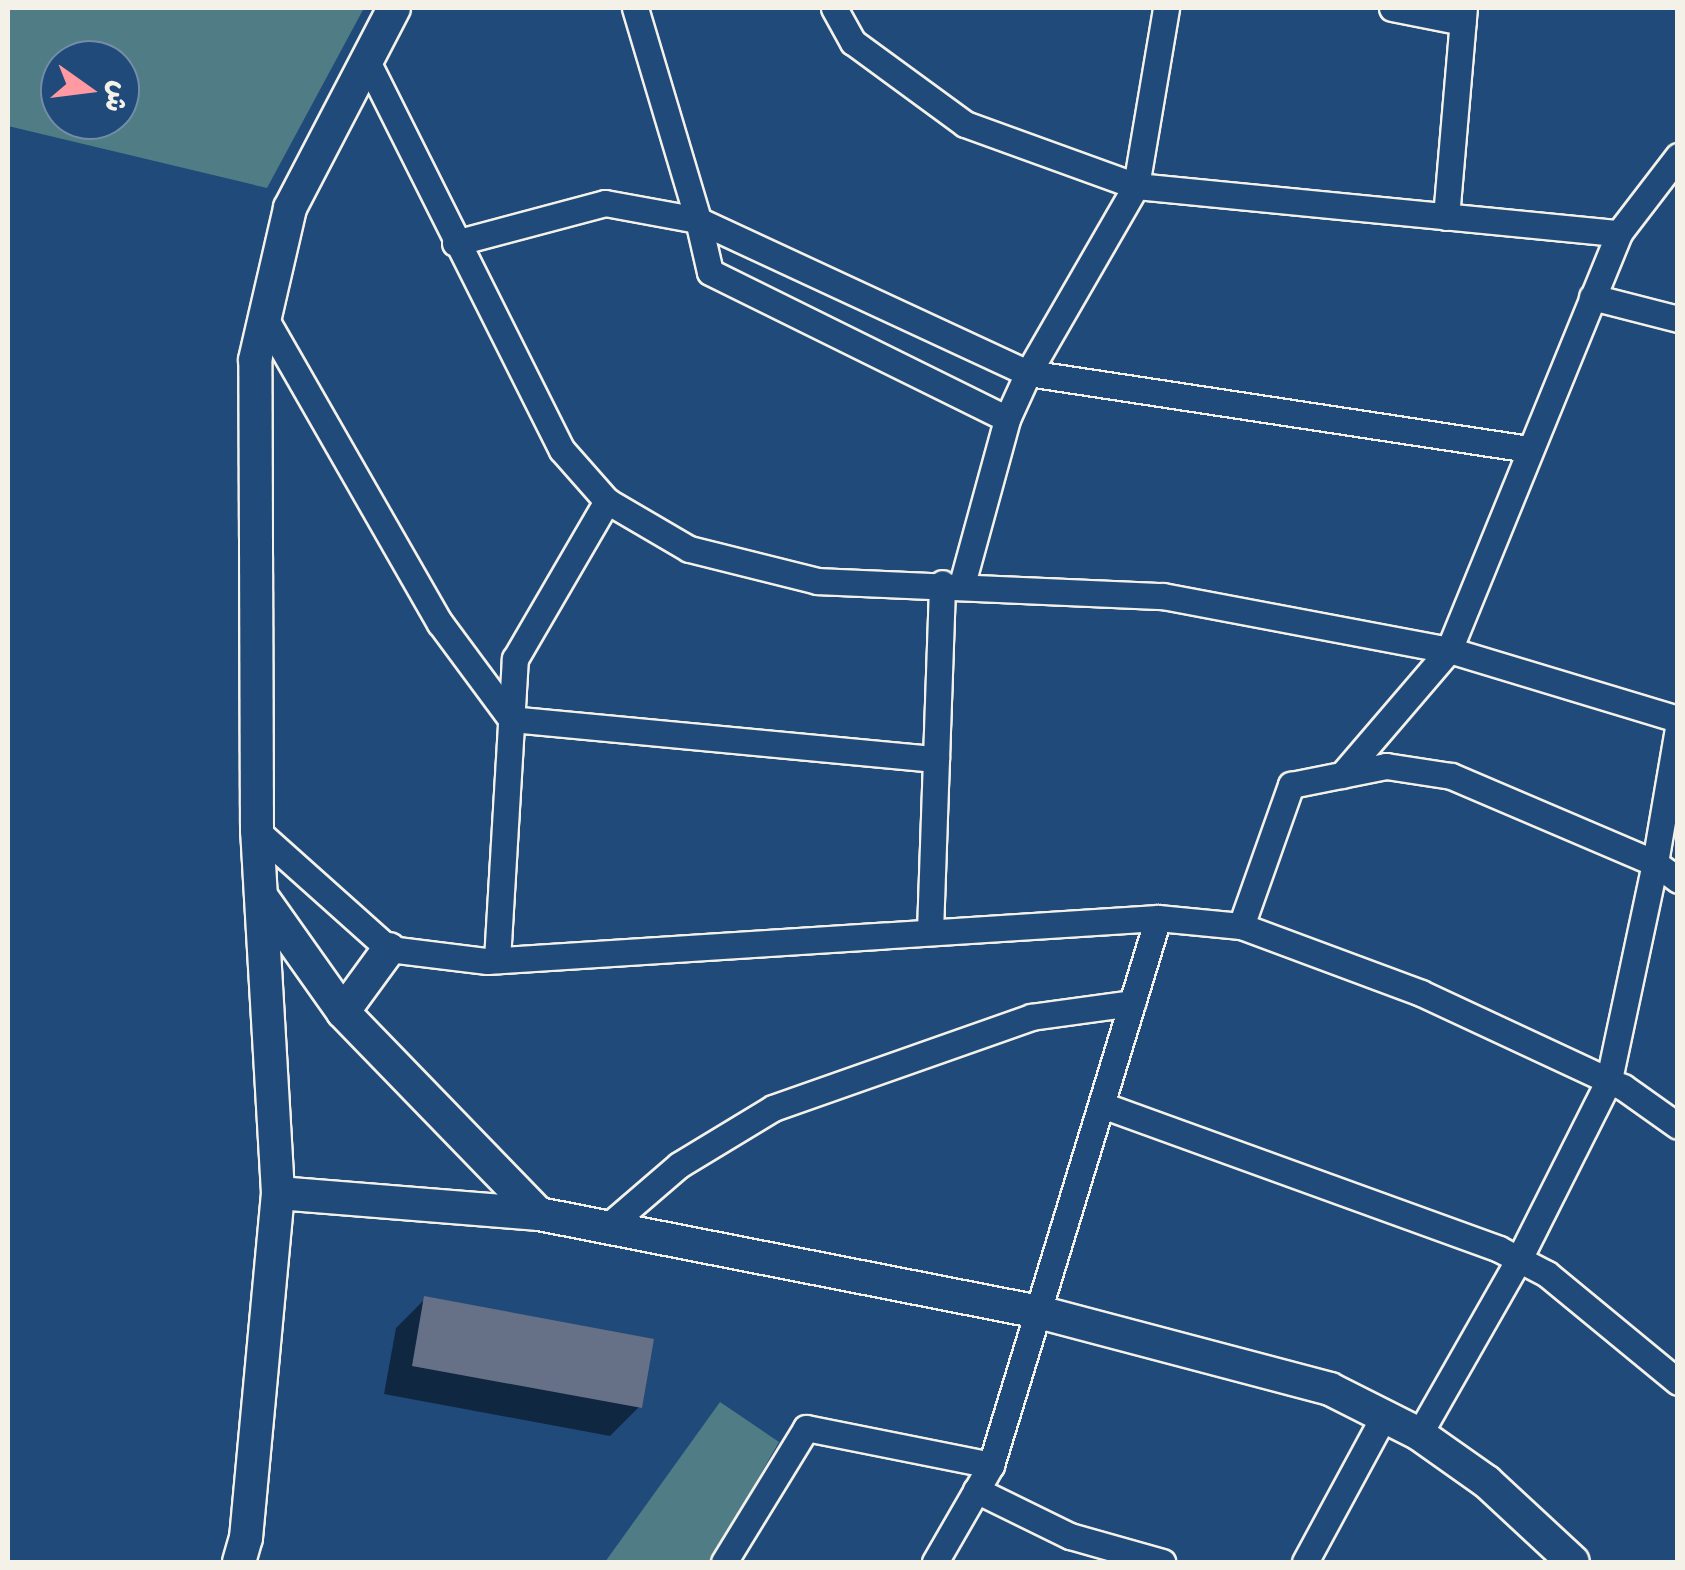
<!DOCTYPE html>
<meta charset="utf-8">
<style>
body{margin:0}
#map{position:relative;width:1685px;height:1570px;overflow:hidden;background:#1f4a7a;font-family:Sriracha,"Playpen Sans Arabic",sans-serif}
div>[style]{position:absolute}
.green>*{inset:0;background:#507c85}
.shadow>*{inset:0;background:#0007}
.building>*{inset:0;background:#667086}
.roads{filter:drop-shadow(2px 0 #f4f1e8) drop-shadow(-2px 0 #f4f1e8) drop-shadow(0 2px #f4f1e8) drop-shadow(0 -2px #f4f1e8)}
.minor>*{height:25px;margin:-12.5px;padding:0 12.5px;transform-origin:12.5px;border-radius:12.5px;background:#1f4a7a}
.tertiary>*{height:32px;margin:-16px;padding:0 16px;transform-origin:16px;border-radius:16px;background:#1f4a7a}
span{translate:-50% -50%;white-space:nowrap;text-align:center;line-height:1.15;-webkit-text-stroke:8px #1f4a7a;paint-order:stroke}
.frame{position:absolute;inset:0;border:10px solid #f4f1e8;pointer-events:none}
.north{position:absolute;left:40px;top:40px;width:100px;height:100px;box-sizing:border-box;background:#1f4a7a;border:2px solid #748da6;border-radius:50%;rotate:104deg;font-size:28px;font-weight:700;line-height:40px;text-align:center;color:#f4f1e8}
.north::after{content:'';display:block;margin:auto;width:35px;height:45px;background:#ff9aa2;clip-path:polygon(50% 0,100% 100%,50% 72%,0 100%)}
</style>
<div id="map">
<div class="green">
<i style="clip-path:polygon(evenodd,8px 8px,364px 8px,267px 188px,8px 126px,8px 8px,60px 60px,120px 60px,120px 120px,60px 120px,60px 60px)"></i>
<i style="clip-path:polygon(720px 1402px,779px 1442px,710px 1562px,605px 1562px)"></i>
</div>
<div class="shadow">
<i style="clip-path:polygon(425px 1299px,639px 1407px,610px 1436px,384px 1394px,396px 1328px)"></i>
</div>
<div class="building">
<i style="clip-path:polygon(424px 1296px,654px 1339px,642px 1408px,412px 1366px)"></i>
</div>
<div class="roads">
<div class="minor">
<i style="left:635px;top:8px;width:221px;rotate:73.4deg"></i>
<i style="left:698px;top:220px;width:364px;rotate:24.9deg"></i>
<i style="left:1028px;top:373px;width:507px;rotate:8.63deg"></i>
<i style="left:834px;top:8px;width:39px;rotate:61deg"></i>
<i style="left:853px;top:42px;width:139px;rotate:36.2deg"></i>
<i style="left:965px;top:124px;width:182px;rotate:19.9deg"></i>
<i style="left:1136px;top:186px;width:485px;rotate:5.6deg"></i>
<i style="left:1392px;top:8px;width:72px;rotate:11.2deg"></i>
<i style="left:366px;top:59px;width:437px;rotate:63.4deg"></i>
<i style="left:562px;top:450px;width:68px;rotate:48.6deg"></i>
<i style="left:607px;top:501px;width:95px;rotate:30.3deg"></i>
<i style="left:689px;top:549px;width:132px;rotate:14deg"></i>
<i style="left:817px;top:581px;width:346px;rotate:2.5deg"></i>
<i style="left:1163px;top:596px;width:291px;rotate:10.7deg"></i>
<i style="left:1449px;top:650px;width:239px;rotate:16.8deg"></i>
<i style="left:1446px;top:217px;width:210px;rotate:-85.1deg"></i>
<i style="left:455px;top:243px;width:155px;rotate:-14.9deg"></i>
<i style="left:605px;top:203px;width:95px;rotate:10.4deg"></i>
<i style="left:698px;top:220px;width:53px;rotate:77deg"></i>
<i style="left:710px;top:272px;width:331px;rotate:26.3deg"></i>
<i style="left:1007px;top:419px;width:51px;rotate:-65.5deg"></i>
<i style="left:1028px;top:373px;width:216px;rotate:-60deg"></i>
<i style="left:1136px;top:186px;width:181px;rotate:-80.4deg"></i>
<i style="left:1592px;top:297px;width:89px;rotate:14.3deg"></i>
<i style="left:265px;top:318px;width:352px;rotate:60.2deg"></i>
<i style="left:440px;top:623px;width:119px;rotate:53.5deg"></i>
<i style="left:511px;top:719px;width:427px;rotate:5.4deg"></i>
<i style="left:962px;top:584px;width:171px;rotate:-74.7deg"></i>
<i style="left:1678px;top:728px;width:137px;rotate:99.7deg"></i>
<i style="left:1655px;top:863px;width:29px;rotate:36deg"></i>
<i style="left:1342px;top:775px;width:165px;rotate:-49.4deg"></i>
<i style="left:1449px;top:650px;width:450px;rotate:-67.8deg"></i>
<i style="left:1619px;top:233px;width:97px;rotate:-52.5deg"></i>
<i style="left:257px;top:831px;width:177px;rotate:41.8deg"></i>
<i style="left:389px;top:949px;width:99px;rotate:7deg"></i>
<i style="left:487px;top:961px;width:672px;rotate:-3.67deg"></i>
<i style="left:1158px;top:918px;width:83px;rotate:5.5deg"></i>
<i style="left:1241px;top:926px;width:192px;rotate:20.4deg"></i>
<i style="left:1421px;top:993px;width:223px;rotate:25deg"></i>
<i style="left:1623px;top:1087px;width:67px;rotate:35.3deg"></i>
<i style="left:1241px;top:926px;width:150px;rotate:-70.5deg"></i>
<i style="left:1291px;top:785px;width:97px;rotate:-11.3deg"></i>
<i style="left:1386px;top:766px;width:66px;rotate:8.7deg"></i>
<i style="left:1451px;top:776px;width:222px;rotate:23.1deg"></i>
<i style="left:1655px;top:863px;width:222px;rotate:102deg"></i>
<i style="left:1609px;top:1080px;width:200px;rotate:116.7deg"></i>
<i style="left:1519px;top:1259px;width:202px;rotate:119.7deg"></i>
<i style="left:930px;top:931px;width:348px;rotate:-88deg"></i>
<i style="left:497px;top:960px;width:302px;rotate:-86.6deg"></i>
<i style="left:515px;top:659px;width:183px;rotate:-59.8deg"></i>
<i style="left:1102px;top:1105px;width:422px;rotate:19.9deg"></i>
<i style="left:1499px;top:1249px;width:54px;rotate:27.5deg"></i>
<i style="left:1547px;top:1274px;width:170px;rotate:39.5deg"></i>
<i style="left:607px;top:1227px;width:95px;rotate:-40.7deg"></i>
<i style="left:679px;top:1165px;width:110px;rotate:-31.2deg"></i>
<i style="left:773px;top:1108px;width:274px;rotate:-19.4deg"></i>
<i style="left:1031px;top:1017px;width:102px;rotate:-7.9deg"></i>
<i style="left:976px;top:1490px;width:105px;rotate:26.1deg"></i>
<i style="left:1070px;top:1536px;width:96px;rotate:15.8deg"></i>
<i style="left:724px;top:1562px;width:157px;rotate:-58.5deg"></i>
<i style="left:806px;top:1428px;width:189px;rotate:11.3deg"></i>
<i style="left:935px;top:1562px;width:112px;rotate:-60deg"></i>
<i style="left:991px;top:1465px;width:572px;rotate:-73.02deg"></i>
<i style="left:1305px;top:1562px;width:166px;rotate:-61.6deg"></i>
</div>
<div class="tertiary">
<i style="left:261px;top:896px;width:142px;rotate:54.7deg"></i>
<i style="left:343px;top:1012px;width:281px;rotate:45.9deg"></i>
<i style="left:343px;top:1012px;width:78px;rotate:-53.9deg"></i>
<i style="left:278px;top:1193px;width:262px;rotate:4.6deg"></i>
<i style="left:539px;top:1214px;width:510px;rotate:11.09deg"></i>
<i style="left:1039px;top:1312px;width:301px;rotate:14.8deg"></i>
<i style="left:1330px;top:1389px;width:100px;rotate:26.8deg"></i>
<i style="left:1419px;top:1434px;width:83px;rotate:35.2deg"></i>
<i style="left:1487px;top:1482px;width:117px;rotate:42.9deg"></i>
<i style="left:239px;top:1562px;width:25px;rotate:-74deg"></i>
<i style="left:246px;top:1538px;width:346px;rotate:-84.7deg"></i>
<i style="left:278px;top:1193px;width:363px;rotate:-93.3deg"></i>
<i style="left:257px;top:831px;width:471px;rotate:-90.2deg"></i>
<i style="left:255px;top:360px;width:156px;rotate:-77deg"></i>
<i style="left:290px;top:208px;width:225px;rotate:-62.5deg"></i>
</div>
</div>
<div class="frame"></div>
<div class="north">ش</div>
</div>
